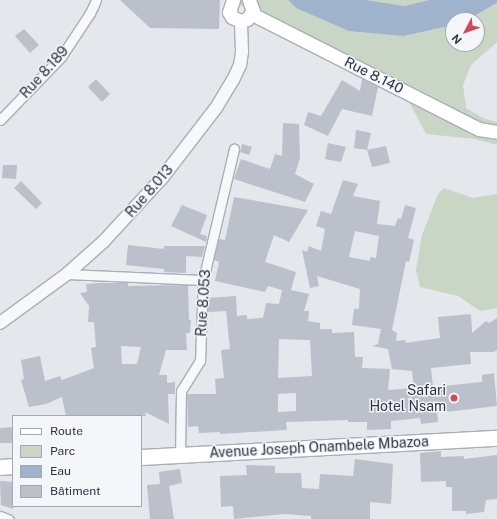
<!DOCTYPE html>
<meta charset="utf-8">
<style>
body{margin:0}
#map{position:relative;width:497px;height:519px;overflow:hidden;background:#e4e7ec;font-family:"Public Sans",sans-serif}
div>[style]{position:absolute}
.green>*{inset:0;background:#c9d6c5}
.water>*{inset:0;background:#9fb4cc}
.building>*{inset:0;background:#bbc0ca}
.roads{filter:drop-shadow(1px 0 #a9aeb7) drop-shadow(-1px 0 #a9aeb7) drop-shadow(0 1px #a9aeb7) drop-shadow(0 -1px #a9aeb7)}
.minor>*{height:9px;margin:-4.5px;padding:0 4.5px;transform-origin:4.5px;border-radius:4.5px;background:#f7f8fa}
.tertiary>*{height:12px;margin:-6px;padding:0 6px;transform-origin:6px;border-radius:6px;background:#f7f8fa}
.secondary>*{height:13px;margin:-6.5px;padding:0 6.5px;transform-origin:6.5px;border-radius:6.5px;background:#fff}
.primary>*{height:15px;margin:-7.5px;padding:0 7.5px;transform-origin:7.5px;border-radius:7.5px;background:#fff}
.dots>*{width:11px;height:11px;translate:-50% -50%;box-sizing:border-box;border:2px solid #f4f6f9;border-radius:50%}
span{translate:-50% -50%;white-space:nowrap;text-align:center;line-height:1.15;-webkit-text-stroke:3px #f4f6f9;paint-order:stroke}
.street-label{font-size:14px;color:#2b3445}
.poi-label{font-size:14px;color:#2b3445}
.right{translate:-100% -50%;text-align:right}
.legend{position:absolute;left:12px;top:415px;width:130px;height:92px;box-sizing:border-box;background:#f4f6f9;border:1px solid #a4a8b1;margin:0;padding:5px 7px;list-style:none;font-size:12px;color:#2b3445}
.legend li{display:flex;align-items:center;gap:8px;height:20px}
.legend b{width:20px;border:1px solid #a4a8b1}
.north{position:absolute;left:445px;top:12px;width:40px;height:40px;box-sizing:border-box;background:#f4f6f9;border:1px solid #a4a8b1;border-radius:50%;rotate:229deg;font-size:11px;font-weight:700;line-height:16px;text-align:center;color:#2b3445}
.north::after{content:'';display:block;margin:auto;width:14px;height:18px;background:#d1495b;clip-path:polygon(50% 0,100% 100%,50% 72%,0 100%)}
</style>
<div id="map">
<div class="green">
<i style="clip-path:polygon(231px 0,288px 0,296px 8px,404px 36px,453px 25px,453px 44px,477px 44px,477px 20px,467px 20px,497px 3px,497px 42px,471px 65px,463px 85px,466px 108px,483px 118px,497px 122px,497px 145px,475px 139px,426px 134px,403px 90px)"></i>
<i style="clip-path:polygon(366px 0,429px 0,404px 6px)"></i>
<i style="clip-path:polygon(444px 188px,473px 198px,497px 194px,497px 308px,480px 311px,458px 296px,420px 287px,416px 270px,422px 235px,438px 194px)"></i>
</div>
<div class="water">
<i style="clip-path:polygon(288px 0,366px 0,404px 6px,429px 0,497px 0,497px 3px,467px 20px,453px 20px,453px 25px,404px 36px,349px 31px,296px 8px)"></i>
</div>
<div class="building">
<i style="clip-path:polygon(120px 0,220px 0,219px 29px,150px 28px)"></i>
<i style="clip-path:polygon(24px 29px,39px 45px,30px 53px,15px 36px)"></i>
<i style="clip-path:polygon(96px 79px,110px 94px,102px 102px,88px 87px)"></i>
<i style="clip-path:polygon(362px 79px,378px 87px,372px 116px,342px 109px,328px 136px,304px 125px,308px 112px,321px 116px,342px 80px,360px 91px)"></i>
<i style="clip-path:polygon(283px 123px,299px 124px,300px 158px,295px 174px,314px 184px,305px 202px,234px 179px,241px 159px,270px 169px,275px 154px,282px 156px)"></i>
<i style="clip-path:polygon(356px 130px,371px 133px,367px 150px,354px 148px)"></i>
<i style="clip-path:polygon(328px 143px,346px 147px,341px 162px,325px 159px)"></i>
<i style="clip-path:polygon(242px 144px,252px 147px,249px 155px,240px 152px)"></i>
<i style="clip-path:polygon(386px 146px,390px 163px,372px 167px,367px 150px)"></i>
<i style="clip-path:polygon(3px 165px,17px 165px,16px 179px,2px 178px)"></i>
<i style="clip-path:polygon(evenodd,343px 180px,358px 184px,353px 196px,380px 201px,377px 224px,395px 226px,398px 218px,401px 219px,405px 205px,416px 208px,408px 238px,414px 240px,409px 262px,406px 261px,392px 330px,397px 333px,396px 341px,405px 340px,406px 343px,440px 338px,438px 317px,471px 314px,472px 333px,486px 321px,489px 323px,497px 318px,497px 350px,494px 352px,470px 352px,471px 364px,431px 368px,433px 387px,482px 382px,482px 375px,494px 373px,497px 406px,437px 413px,438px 422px,421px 424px,420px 418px,391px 421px,391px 429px,367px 430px,367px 422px,348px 422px,348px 420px,286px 422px,287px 430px,220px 434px,220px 432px,199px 433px,198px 426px,188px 427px,187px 394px,216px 394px,215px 379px,224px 378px,221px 350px,230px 349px,226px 311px,208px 312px,208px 298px,236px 296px,237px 316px,247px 315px,247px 319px,263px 318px,266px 303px,279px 304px,282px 290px,268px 286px,265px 292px,215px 281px,219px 262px,214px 260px,219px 239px,225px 240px,234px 197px,308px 210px,289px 242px,274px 235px,265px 262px,296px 272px,291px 290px,309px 294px,304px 311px,309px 311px,308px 321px,320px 323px,320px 329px,332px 329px,332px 333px,354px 332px,355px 357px,363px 357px,362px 368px,390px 369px,388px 390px,414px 388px,412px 371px,392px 369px,388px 349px,372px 346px,378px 344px,381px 329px,352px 325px,354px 309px,359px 309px,360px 289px,317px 276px,319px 286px,310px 288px,302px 250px,307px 252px,309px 246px,321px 251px,325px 229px,316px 226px,321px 211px,331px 214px,343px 180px,355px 231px,379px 236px,376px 258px,370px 257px,370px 261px,349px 257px,355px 231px,343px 180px,279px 339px,310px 340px,312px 376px,278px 378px,279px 339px,343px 180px,296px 393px,296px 411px,278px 412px,278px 394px,296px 393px)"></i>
<i style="clip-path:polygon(21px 181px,42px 203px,36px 209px,14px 188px)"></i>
<i style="clip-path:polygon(182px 205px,207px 215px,200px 234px,207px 236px,206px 242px,171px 226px)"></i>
<i style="clip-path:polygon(128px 245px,164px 249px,164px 246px,205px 246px,202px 257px,186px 256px,186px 273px,164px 272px,164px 269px,126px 265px)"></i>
<i style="clip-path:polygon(evenodd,98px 283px,128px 283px,128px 286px,188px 285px,189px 320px,191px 320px,190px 333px,186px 333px,187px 350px,166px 350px,159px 375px,167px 375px,167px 383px,175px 382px,175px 394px,168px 394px,169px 424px,145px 412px,146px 416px,66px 416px,62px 397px,46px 404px,29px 407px,21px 380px,24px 379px,21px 360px,40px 356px,45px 381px,60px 376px,62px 380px,94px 368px,91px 348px,96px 347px,94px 322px,88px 322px,89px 306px,80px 293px,87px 292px,86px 284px,98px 283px,121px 346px,141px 347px,137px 364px,122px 364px,121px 346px)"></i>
<i style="clip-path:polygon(13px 427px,13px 443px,0 443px,0 428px)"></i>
<i style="clip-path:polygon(441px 451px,441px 457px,464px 456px,464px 459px,497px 455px,497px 499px,486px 500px,484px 512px,466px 514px,466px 511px,452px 511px,452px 487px,446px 487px,446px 481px,421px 482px,420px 453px)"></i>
<i style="clip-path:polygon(355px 459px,393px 464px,391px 504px,370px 502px,370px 519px,311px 519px,311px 516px,284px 514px,234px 519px,233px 506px,221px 507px,220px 476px,247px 475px,246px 465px,275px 466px,275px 473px,301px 473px,302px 488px,319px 489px,320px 474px,353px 476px)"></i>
<i style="clip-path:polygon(180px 469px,182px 483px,169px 486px,174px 519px,150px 519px,147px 485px,160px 484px,159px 472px)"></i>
<i style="clip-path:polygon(0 481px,13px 482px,13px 509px,1px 505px)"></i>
</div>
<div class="roads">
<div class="minor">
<i style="left:0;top:120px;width:88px;rotate:-45.9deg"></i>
<i style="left:61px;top:57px;width:53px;rotate:-56.6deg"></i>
<i style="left:90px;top:13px;width:14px;rotate:-65deg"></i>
<i style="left:67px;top:274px;width:136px;rotate:2.5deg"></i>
<i style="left:180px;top:455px;width:64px;rotate:-89.1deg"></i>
<i style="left:181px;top:391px;width:36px;rotate:-58deg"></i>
<i style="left:200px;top:361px;width:81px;rotate:-87.9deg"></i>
<i style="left:203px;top:280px;width:135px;rotate:-76.7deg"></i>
<i style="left:0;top:516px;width:9px;rotate:21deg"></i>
</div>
<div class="tertiary">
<i style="left:0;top:323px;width:83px;rotate:-36.2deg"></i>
<i style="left:67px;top:274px;width:50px;rotate:-41.7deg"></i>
<i style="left:104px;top:241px;width:86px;rotate:-47.4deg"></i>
<i style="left:162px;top:178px;width:88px;rotate:-52.4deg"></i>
<i style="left:216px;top:108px;width:33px;rotate:-59deg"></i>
<i style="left:233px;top:80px;width:17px;rotate:-65deg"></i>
<i style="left:240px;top:65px;width:13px;rotate:-81deg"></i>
<i style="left:242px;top:52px;width:31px;rotate:-92deg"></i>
</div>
<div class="secondary">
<i style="left:233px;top:0;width:13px;rotate:108deg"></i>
<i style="left:229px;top:12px;width:6px;rotate:59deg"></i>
<i style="left:232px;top:17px;width:10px;rotate:24deg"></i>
<i style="left:241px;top:21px;width:6px;rotate:-18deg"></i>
<i style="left:247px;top:19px;width:10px;rotate:-53deg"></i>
<i style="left:253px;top:11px;width:12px;rotate:-110deg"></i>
<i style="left:252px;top:14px;width:254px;rotate:26.9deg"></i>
<i style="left:479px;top:129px;width:18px;rotate:9deg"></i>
</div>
<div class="primary">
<i style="left:141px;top:457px;width:357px;rotate:-3.1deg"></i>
<i style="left:0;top:467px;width:13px;rotate:-4deg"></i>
</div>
</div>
<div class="dots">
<i style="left:454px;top:398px;background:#d1495b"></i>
</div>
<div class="street-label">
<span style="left:44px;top:72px;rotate:-48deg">Rue 8.189</span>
<span style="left:374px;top:75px;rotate:27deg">Rue 8.140</span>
<span style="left:149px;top:191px;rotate:-49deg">Rue 8.013</span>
<span style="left:203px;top:303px;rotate:-86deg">Rue 8.053</span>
<span style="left:319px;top:447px;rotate:-3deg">Avenue Joseph Onambele Mbazoa</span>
</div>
<div class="poi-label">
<span class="right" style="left:446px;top:398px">Safari<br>Hotel Nsam</span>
</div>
<ul class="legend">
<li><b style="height:5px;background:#fff"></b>Route</li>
<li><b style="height:11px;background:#c9d6c5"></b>Parc</li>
<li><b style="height:11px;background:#9fb4cc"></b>Eau</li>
<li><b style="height:11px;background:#bbc0ca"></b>Bâtiment</li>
</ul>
<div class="north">N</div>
</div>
